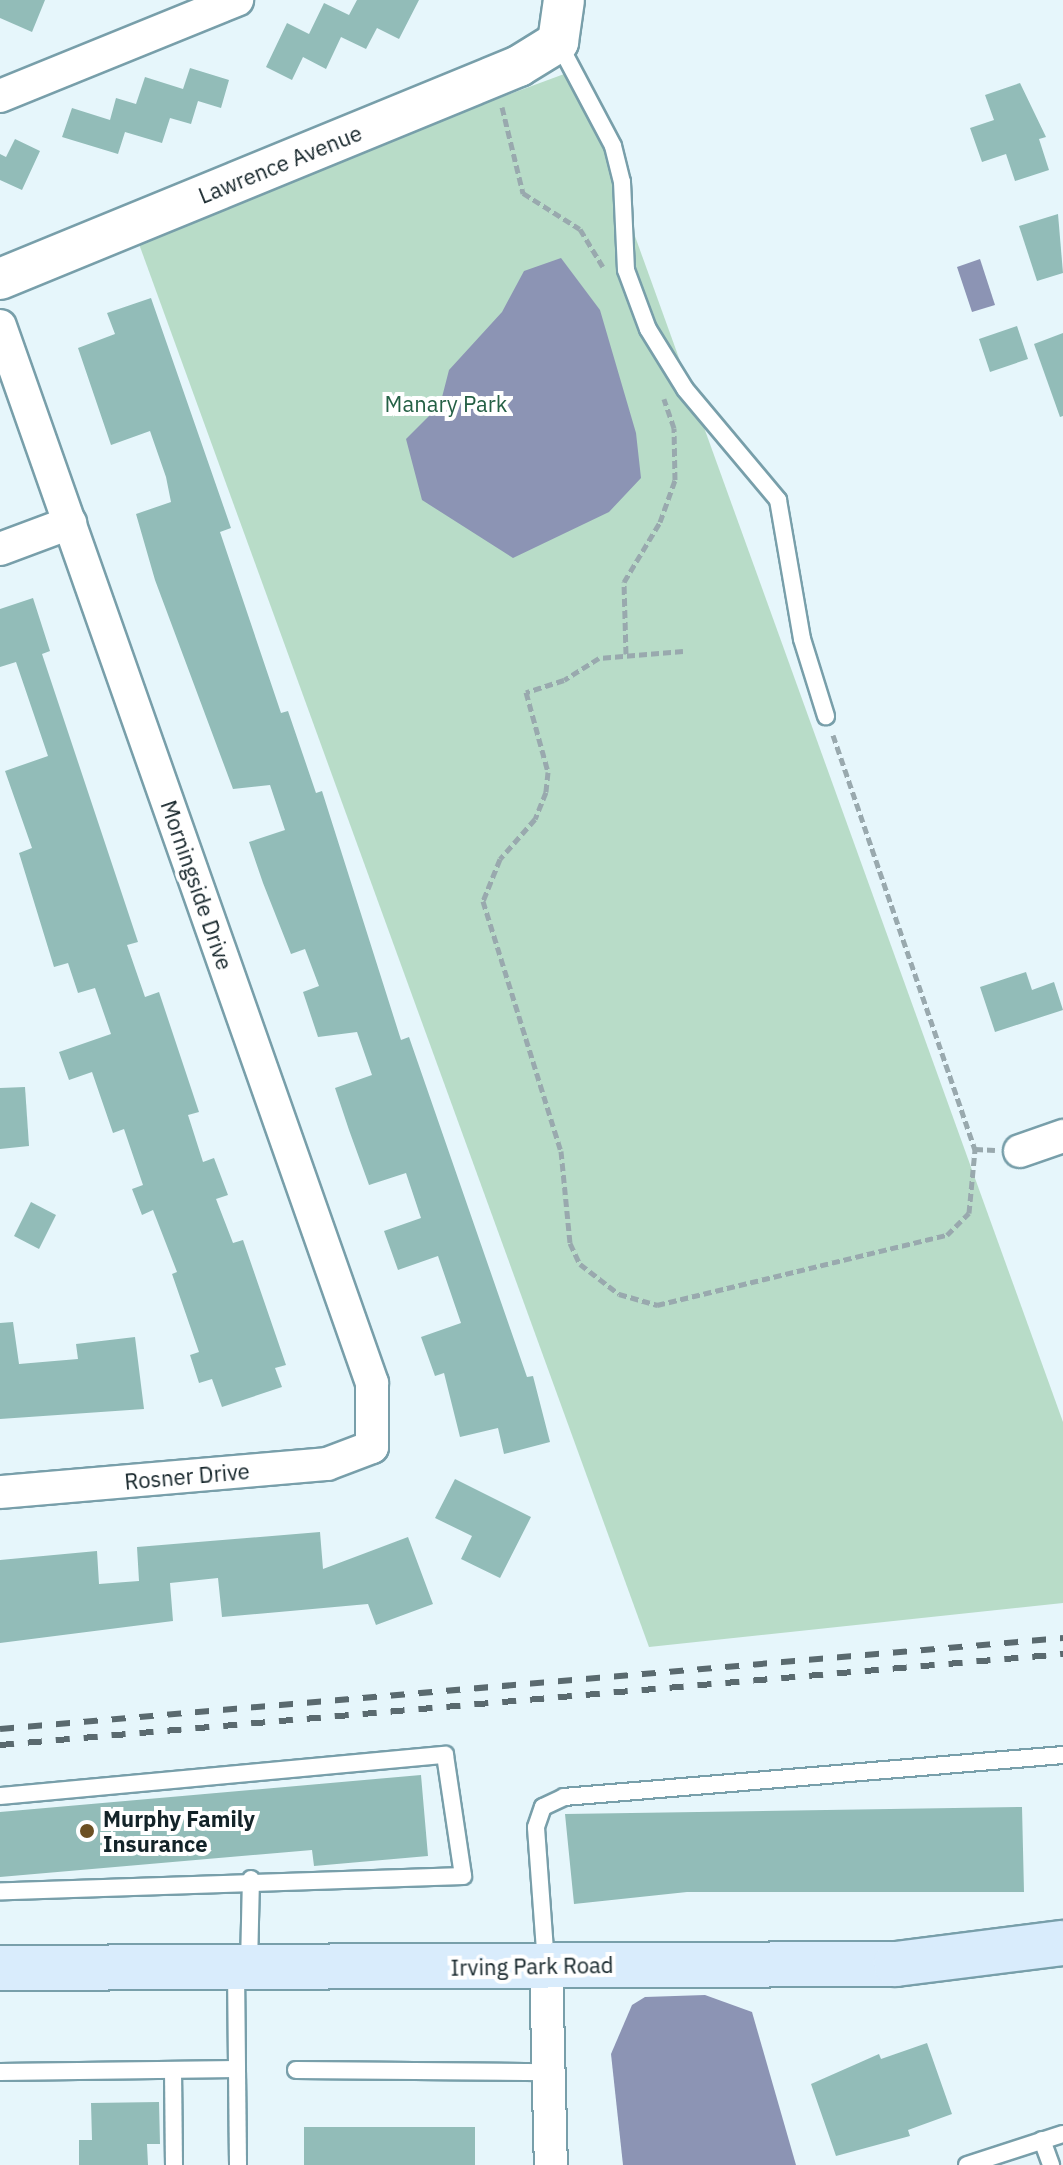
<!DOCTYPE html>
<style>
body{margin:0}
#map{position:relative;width:1063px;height:2165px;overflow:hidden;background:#e6f6fb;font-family:"IBM Plex Sans",sans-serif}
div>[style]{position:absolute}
.green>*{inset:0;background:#b8dcc8}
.water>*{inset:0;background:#8c94b4}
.building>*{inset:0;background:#92bcb8}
.path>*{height:5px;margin-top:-2.5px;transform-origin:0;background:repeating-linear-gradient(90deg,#99a9ae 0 8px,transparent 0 12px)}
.roads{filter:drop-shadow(2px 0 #789faa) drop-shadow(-2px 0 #789faa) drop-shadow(0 2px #789faa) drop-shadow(0 -2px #789faa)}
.service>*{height:16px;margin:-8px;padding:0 8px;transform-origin:8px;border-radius:8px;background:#fff}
.minor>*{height:32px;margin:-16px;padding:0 16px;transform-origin:16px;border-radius:16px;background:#fff}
.tertiary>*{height:40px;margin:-20px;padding:0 20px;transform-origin:20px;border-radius:20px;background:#fff}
.secondary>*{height:44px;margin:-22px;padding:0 22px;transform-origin:22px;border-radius:22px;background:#d9ecfc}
.rail>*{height:6px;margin-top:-3px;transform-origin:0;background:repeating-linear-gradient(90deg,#5a6a6f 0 14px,transparent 0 28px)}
.dots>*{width:22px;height:22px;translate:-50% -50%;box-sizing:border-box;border:4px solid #fff;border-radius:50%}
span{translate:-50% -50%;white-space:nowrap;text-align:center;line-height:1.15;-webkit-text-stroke:8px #fff;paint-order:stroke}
.street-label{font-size:22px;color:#132328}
.park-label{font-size:22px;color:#246045}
.poi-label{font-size:22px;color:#132328;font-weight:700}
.left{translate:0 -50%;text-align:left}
</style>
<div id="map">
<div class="green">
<i style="clip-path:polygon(575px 70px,1063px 1422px,1063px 1603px,649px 1647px,135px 233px)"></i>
</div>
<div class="water">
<i style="clip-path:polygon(561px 258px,600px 310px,636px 433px,641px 478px,609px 512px,513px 558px,422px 500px,406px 439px,440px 405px,449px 370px,502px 312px,524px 271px)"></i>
<i style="clip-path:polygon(980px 259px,995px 305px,972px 312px,957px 267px)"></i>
<i style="clip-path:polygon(705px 1995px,752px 2012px,796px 2165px,623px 2165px,611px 2054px,632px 2005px,645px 1997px)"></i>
</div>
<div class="building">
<i style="clip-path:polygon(0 0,45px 0,32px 32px,0 18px)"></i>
<i style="clip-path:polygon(357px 0,419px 0,399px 39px,377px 28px,366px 49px,341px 37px,326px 69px,303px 57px,292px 80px,266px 67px,287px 23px,309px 34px,324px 3px,349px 15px)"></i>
<i style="clip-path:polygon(190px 68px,229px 80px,221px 108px,198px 101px,191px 124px,170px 118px,162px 143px,125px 132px,118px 154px,62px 137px,72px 108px,110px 120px,116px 98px,136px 104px,145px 77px,183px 89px)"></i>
<i style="clip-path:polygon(1020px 83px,1046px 137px,1039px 139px,1049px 170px,1015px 181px,1006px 154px,982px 162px,970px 128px,994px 120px,985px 95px)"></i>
<i style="clip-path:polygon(15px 139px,40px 151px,22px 190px,0 180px,0 154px,6px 157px)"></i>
<i style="clip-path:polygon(1058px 214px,1063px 273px,1037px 281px,1019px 226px)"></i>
<i style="clip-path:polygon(151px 298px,231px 528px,220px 532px,281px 713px,288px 711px,316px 793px,322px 791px,401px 1040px,409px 1037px,527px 1377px,533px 1376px,550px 1442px,504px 1454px,498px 1428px,460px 1437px,444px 1373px,435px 1376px,421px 1337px,461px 1323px,438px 1256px,398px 1270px,384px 1231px,421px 1218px,406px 1173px,369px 1185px,349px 1130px,335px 1088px,372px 1075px,357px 1032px,318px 1037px,303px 992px,319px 986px,305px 949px,291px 954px,263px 883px,249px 842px,285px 830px,270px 785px,233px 789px,155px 580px,136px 514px,171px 502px,166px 477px,150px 431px,111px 445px,78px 348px,115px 334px,107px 313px)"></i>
<i style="clip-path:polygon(1017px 326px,1028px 359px,990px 372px,979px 339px)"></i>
<i style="clip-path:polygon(1063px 333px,1063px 416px,1060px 417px,1034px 344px)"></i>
<i style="clip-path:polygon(33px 598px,50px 651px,42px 654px,138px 942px,127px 945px,145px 997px,159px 992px,199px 1112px,188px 1115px,203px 1162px,214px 1158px,228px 1195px,216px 1199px,233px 1243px,243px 1240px,286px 1365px,275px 1368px,282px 1387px,222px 1407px,212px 1379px,199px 1383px,190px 1355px,199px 1352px,172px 1274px,177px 1272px,153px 1210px,142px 1215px,132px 1189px,143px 1185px,124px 1129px,113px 1133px,92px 1072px,69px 1080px,59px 1052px,111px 1034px,95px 988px,78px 993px,68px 963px,54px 967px,19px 853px,32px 848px,5px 771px,48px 756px,16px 662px,0 667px,0 609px)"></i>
<i style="clip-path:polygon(1026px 972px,1032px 990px,1054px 982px,1063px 1010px,995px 1032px,980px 987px)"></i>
<i style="clip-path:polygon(25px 1087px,29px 1146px,0 1149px,0 1088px)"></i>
<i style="clip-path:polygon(31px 1202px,56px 1215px,39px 1249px,14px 1236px)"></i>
<i style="clip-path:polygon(13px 1322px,19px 1364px,78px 1359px,76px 1344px,135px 1337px,144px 1409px,0 1419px,0 1323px)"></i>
<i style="clip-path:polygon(455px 1479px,531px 1517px,500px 1578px,461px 1559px,472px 1536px,435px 1518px)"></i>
<i style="clip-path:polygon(320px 1532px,323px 1569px,408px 1537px,433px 1604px,376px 1625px,368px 1604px,222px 1617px,218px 1578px,170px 1583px,173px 1621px,0 1643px,0 1560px,97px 1551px,99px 1584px,139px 1581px,137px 1547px)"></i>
<i style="clip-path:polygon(421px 1775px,428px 1856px,314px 1866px,312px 1850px,0 1877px,0 1812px)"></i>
<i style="clip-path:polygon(1022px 1807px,1024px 1892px,687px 1892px,574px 1904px,565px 1814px)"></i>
<i style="clip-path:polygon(927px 2043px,952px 2114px,908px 2130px,910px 2136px,836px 2156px,811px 2084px,879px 2054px,881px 2059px)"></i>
<i style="clip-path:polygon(159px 2102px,160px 2144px,147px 2144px,148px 2165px,79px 2165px,79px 2140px,92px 2140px,91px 2103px)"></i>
<i style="clip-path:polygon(304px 2127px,475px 2127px,475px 2165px,304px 2165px)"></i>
</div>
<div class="path">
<i style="left:502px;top:107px;width:89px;rotate:76.3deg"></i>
<i style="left:523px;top:193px;width:67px;rotate:32.3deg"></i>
<i style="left:580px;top:229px;width:44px;rotate:58.8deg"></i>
<i style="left:683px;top:651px;width:84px;rotate:175.2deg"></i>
<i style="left:599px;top:658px;width:41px;rotate:147.8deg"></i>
<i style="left:564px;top:680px;width:40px;rotate:162deg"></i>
<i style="left:526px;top:692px;width:83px;rotate:74.6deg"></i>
<i style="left:548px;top:772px;width:20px;rotate:96deg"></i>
<i style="left:546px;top:792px;width:29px;rotate:112deg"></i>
<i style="left:535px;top:819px;width:53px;rotate:131.2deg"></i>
<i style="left:500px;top:859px;width:45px;rotate:112deg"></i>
<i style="left:483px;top:901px;width:262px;rotate:72.7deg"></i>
<i style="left:561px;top:1151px;width:92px;rotate:84.4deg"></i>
<i style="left:570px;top:1243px;width:23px;rotate:65deg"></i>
<i style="left:580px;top:1264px;width:49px;rotate:37.6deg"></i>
<i style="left:619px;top:1294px;width:40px;rotate:16deg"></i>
<i style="left:657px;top:1305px;width:298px;rotate:-13.6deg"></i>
<i style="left:947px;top:1235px;width:31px;rotate:-45deg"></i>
<i style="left:969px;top:1213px;width:64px;rotate:-84.6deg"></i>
<i style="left:626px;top:654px;width:72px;rotate:-91.6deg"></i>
<i style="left:624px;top:582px;width:70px;rotate:-59deg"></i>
<i style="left:660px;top:522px;width:45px;rotate:-70.3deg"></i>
<i style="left:675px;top:480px;width:52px;rotate:-91.1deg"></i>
<i style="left:674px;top:428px;width:31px;rotate:-109deg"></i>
<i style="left:833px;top:735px;width:438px;rotate:71.1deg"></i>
<i style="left:975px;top:1149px;width:20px;rotate:3deg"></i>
</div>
<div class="roads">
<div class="service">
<i style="left:558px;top:42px;width:118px;rotate:62.1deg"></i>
<i style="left:613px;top:146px;width:37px;rotate:76deg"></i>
<i style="left:622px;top:182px;width:88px;rotate:87.4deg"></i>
<i style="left:626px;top:270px;width:63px;rotate:69.6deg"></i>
<i style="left:648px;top:329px;width:70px;rotate:58.3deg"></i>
<i style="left:685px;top:389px;width:145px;rotate:50deg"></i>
<i style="left:778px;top:500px;width:141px;rotate:80.2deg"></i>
<i style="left:802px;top:639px;width:81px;rotate:72.7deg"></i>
<i style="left:0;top:1796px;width:447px;rotate:-5.3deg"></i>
<i style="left:445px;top:1755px;width:122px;rotate:81.5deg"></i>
<i style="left:463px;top:1876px;width:463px;rotate:178.1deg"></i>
<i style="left:546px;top:1964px;width:137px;rotate:-94.2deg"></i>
<i style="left:536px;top:1827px;width:21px;rotate:-71deg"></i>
<i style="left:543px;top:1807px;width:23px;rotate:-25deg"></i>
<i style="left:564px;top:1797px;width:501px;rotate:-4.81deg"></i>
<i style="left:249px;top:1966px;width:87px;rotate:-88.7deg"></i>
<i style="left:236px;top:1970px;width:99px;rotate:89.4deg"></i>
<i style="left:173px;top:2070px;width:95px;rotate:89.4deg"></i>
<i style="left:296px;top:2070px;width:254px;rotate:0.5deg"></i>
<i style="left:0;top:2072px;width:237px;rotate:-0.7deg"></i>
<i style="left:237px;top:2069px;width:96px;rotate:89.4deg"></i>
<i style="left:1042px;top:2140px;width:27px;rotate:70deg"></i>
<i style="left:967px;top:2165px;width:101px;rotate:-17.9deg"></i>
</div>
<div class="minor">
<i style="left:0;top:96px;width:256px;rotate:-22.1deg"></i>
<i style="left:0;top:326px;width:1121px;rotate:70.61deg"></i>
<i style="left:372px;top:1383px;width:64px;rotate:90deg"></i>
<i style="left:372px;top:1447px;width:48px;rotate:159.3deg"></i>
<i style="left:327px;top:1464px;width:328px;rotate:175.1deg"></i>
<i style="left:0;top:549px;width:75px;rotate:-20.4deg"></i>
<i style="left:1020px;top:1151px;width:46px;rotate:-19.2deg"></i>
<i style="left:546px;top:1966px;width:199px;rotate:88.6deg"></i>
</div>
<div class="tertiary">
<i style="left:0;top:279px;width:561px;rotate:-22.31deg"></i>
<i style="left:519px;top:66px;width:46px;rotate:-31.6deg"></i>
<i style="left:558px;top:42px;width:42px;rotate:-81.9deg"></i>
</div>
<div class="secondary">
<i style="left:0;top:1968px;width:896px;rotate:-0.26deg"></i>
<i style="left:896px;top:1964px;width:168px;rotate:-7.2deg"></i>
</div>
</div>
<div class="rail">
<i style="left:0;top:1729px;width:1067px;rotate:-4.89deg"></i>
<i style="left:0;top:1745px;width:1067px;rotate:-4.89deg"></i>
</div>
<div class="dots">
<i style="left:87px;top:1831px;background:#6c5023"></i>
</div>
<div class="street-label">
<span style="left:280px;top:164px;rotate:-22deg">Lawrence Avenue</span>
<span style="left:197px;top:885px;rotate:71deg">Morningside Drive</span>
<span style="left:187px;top:1476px;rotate:-5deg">Rosner Drive</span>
<span style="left:532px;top:1966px;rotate:-1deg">Irving Park Road</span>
</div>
<div class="park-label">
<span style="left:446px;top:404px">Manary Park</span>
</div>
<div class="poi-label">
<span class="left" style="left:103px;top:1831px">Murphy Family<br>Insurance</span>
</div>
</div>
